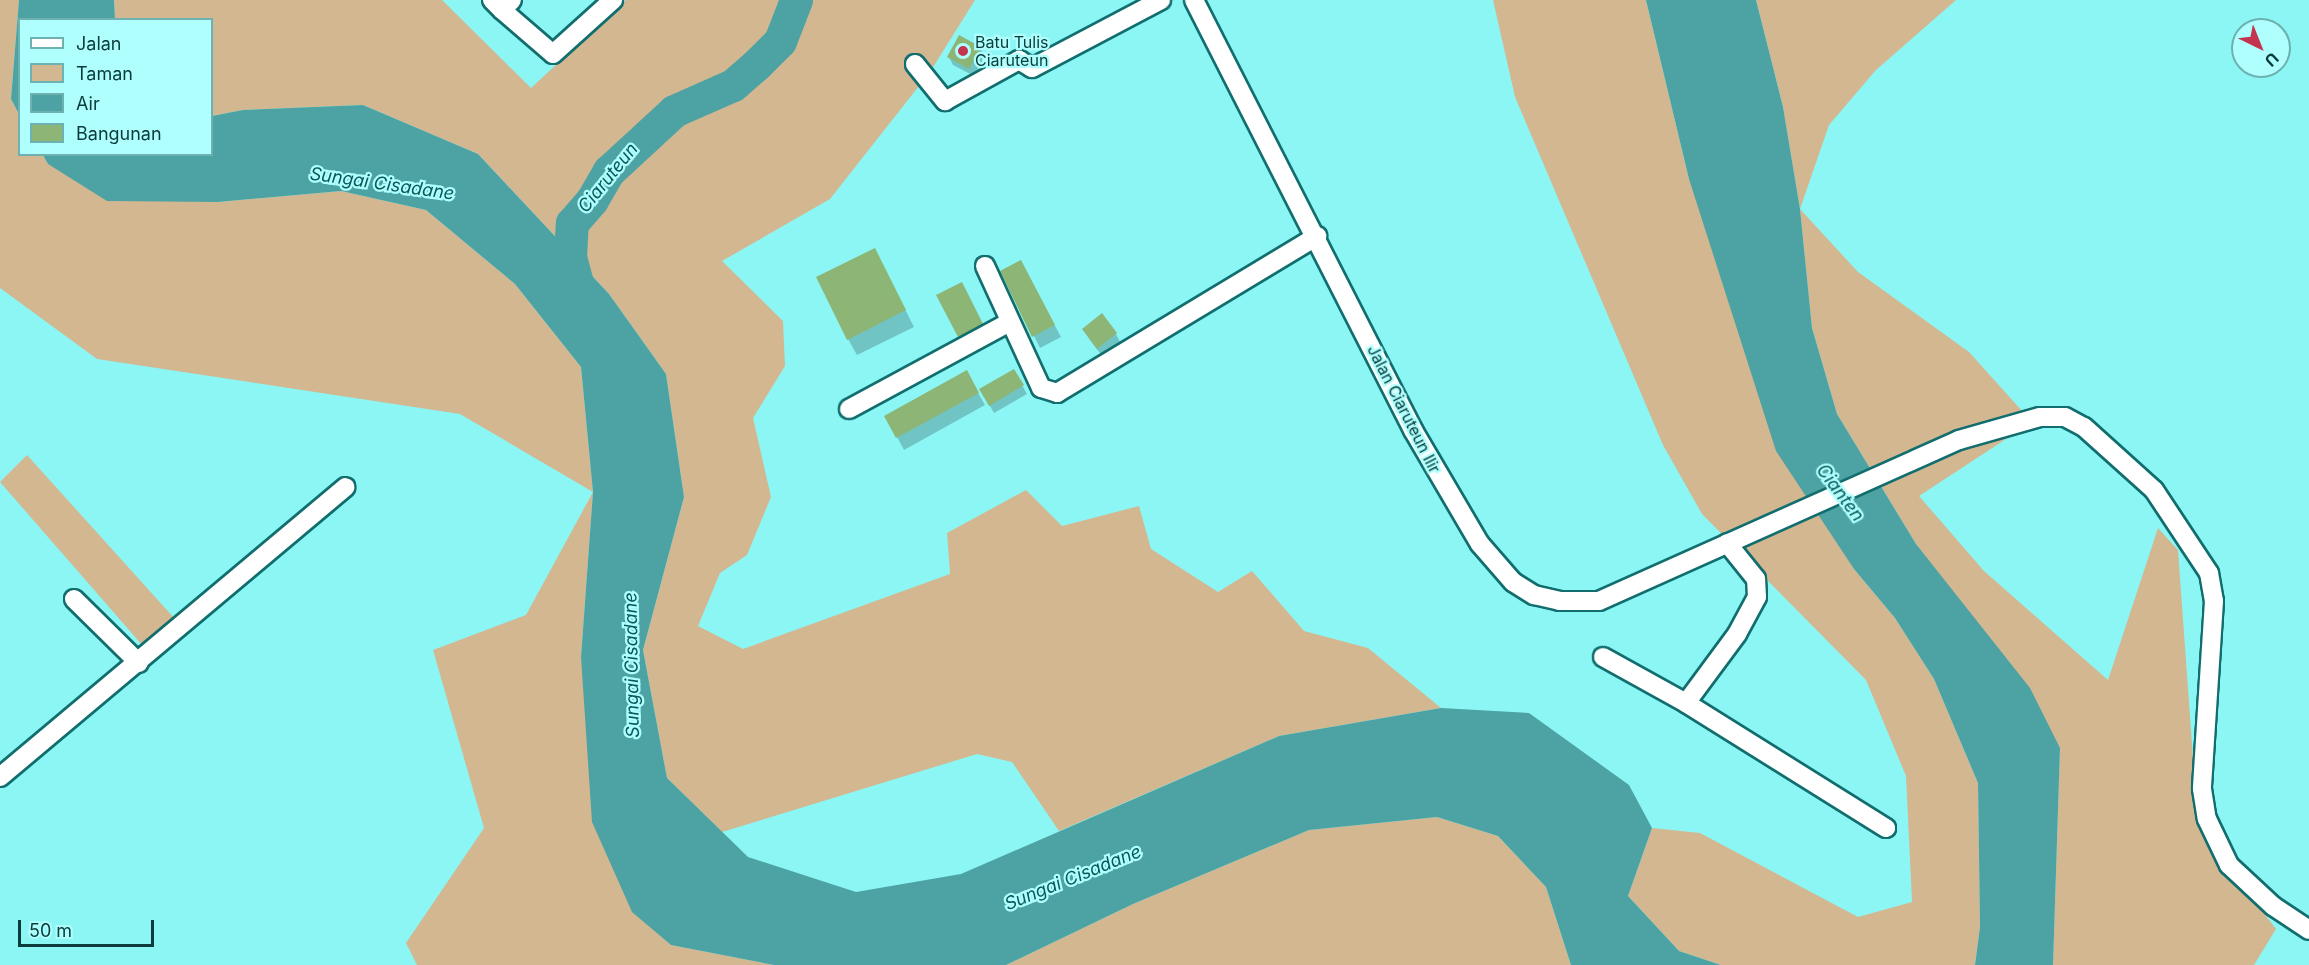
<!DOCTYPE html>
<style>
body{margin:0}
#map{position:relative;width:2309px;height:965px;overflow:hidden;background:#8cf6f5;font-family:Inter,sans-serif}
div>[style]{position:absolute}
.green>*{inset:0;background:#d3b791}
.water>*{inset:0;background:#4da3a3}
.shadow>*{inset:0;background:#0003}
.river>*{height:33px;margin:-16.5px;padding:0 16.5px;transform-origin:16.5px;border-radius:16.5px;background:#4da3a3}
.building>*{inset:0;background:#8cb576}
.roads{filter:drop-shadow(2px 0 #126e6e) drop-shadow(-2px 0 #126e6e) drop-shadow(0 2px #126e6e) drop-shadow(0 -2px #126e6e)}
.minor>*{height:18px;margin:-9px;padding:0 9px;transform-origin:9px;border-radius:9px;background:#fff}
.dots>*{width:16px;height:16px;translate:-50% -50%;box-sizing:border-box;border:3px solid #aefffe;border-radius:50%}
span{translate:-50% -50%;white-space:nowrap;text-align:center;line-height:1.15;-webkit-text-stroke:4.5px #aefffe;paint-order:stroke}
.poi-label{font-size:16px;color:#0b3b3b}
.left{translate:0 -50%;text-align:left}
.street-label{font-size:16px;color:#0b3b3b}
.water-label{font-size:18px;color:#0b5858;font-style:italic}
.legend{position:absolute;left:18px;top:18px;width:195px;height:138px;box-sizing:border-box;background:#aefffe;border:2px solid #6db1b0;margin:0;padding:8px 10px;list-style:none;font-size:18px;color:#0b3b3b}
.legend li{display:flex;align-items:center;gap:12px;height:30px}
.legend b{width:30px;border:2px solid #6db1b0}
.north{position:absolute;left:2231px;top:18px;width:60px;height:60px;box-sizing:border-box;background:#aefffe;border:2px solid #6db1b0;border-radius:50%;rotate:137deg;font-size:16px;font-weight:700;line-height:24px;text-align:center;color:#0b3b3b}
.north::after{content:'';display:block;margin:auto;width:21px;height:27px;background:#c4344f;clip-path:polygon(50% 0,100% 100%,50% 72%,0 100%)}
.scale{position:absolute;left:18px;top:920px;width:136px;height:27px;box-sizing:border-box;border:3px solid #0b3b3b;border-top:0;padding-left:8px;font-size:18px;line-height:21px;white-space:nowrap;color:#0b3b3b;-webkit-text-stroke:4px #aefffe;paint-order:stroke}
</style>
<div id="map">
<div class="green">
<i style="clip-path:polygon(0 0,19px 0,11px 99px,19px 114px,20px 154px,43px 155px,48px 164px,218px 202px,341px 191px,426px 210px,515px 284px,581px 367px,593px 492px,581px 657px,632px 911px,671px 945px,774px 965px,417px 965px,406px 943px,484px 828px,433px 650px,526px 615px,593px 492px,460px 414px,97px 359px,0 288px)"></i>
<i style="clip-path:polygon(114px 0,442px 0,531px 88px,626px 0,975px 0,930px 72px,830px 199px,722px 261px,783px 321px,785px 366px,753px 418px,771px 497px,747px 555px,720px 573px,698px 626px,743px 649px,950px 574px,947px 533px,1026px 490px,1062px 526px,1139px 506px,1151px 549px,1218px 592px,1252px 571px,1304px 631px,1368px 648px,1441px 708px,1279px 736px,1059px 831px,1012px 762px,977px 754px,722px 832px,667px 778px,643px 650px,684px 497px,666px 374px,609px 294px,478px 154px,363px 105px,243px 110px,212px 116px,212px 20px,115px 19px)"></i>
<i style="clip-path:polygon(1493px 0,1646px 0,1689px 179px,1854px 569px,1895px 618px,1934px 679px,1978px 783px,1980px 927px,1975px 965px,1721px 965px,1679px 951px,1628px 896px,1652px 828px,1700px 833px,1858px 917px,1912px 902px,1906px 776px,1866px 680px,1702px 514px,1663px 445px,1515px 97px)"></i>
<i style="clip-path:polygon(1756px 0,1956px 0,1876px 70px,1829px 125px,1800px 209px,1858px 272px,1969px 352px,2032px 422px,1919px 496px,1984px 571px,2108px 680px,2158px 528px,2178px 550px,2198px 827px,2276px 929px,2254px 965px,2053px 965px,2060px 748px,1916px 544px,1837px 414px,1812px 328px,1800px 209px,1783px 107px)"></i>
<i style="clip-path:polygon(27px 455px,175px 619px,143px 646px,0 482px)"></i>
<i style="clip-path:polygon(1437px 817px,1498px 836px,1546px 887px,1571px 965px,1006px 965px,1133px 904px,1309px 830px)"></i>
</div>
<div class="water">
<i style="clip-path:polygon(19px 0,114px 0,115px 19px,20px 20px,19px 114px,11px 99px)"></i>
<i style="clip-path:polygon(1646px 0,1756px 0,1783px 107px,1800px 209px,1812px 328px,1837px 414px,1916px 544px,2030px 688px,2060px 748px,2053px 965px,1975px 965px,1980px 927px,1978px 783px,1934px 679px,1895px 618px,1854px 569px,1776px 451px,1689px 179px)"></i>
<i style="clip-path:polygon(363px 105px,478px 154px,609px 294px,666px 374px,684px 497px,643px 650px,667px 778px,748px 857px,856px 892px,961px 874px,1279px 736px,1441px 708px,1529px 713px,1629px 785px,1652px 828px,1628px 896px,1679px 951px,1721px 965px,1571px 965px,1546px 887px,1498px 836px,1437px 817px,1309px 830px,1133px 904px,1006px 965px,774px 965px,671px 945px,632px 912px,592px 822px,581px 657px,593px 492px,581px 367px,515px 284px,426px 210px,341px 191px,218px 202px,107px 201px,48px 164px,43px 155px,212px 154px,212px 116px,243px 110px)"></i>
</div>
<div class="shadow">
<i style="clip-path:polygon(980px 48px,985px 56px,974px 76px,953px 65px,949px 57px)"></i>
<i style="clip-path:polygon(875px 250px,914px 327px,857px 355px,848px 339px)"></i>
<i style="clip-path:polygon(1002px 272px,1027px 274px,1061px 337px,1040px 348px)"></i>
<i style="clip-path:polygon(966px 292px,986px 332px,964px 344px,938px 296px)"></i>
<i style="clip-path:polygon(1116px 334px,1120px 342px,1102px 356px,1088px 337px)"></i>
<i style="clip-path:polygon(1014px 371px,1027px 394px,994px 413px,981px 390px)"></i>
<i style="clip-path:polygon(966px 372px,985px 405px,904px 450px,886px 416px)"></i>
</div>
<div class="river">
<i style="left:580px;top:294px;width:38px;rotate:-105deg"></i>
<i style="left:570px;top:257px;width:34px;rotate:-87deg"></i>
<i style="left:572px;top:223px;width:30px;rotate:-49deg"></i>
<i style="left:592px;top:200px;width:34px;rotate:-60deg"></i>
<i style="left:609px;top:171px;width:88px;rotate:-42.7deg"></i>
<i style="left:674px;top:111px;width:64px;rotate:-23.8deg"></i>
<i style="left:733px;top:85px;width:30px;rotate:-41deg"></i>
<i style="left:756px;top:65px;width:34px;rotate:-45deg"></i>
<i style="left:780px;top:41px;width:44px;rotate:-68.7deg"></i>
</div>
<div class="building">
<i style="clip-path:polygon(959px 35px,981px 47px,969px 69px,947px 57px)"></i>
<i style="clip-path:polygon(875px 248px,906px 310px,847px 340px,816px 277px)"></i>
<i style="clip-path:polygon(1021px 260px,1055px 325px,1032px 337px,1000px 271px)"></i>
<i style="clip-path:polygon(962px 282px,983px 324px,958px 337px,936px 295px)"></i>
<i style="clip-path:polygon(1102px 313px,1117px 333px,1097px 349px,1082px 329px)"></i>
<i style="clip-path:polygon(1014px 369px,1024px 385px,989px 406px,979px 389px)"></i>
<i style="clip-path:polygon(967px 370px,979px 393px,896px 438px,884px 416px)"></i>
</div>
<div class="roads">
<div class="minor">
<i style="left:492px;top:0;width:14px;rotate:45deg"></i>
<i style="left:502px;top:10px;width:14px;rotate:-45deg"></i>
<i style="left:1194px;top:0;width:483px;rotate:63deg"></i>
<i style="left:1413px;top:430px;width:132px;rotate:59.6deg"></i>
<i style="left:1480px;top:544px;width:50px;rotate:49deg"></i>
<i style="left:1513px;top:582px;width:25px;rotate:32deg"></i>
<i style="left:1534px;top:595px;width:26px;rotate:13deg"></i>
<i style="left:1559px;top:601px;width:40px"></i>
<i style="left:1599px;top:601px;width:394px;rotate:-24.1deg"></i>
<i style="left:1959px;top:440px;width:84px;rotate:-15.9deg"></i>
<i style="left:2040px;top:417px;width:25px"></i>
<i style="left:2065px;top:417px;width:21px;rotate:28deg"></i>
<i style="left:2084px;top:427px;width:94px;rotate:42deg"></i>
<i style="left:2154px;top:490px;width:100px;rotate:56.5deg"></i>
<i style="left:2209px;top:573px;width:28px;rotate:80deg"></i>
<i style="left:2214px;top:601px;width:188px;rotate:93.7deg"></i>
<i style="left:2202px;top:789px;width:30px;rotate:81deg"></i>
<i style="left:2207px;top:819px;width:51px;rotate:64.4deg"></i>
<i style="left:2229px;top:865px;width:60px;rotate:43deg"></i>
<i style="left:2273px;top:906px;width:43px;rotate:33.7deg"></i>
<i style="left:502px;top:10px;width:67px;rotate:40.8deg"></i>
<i style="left:553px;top:54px;width:81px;rotate:-42deg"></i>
<i style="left:915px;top:64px;width:48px;rotate:51deg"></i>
<i style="left:945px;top:101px;width:85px;rotate:-29deg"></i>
<i style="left:1019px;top:60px;width:15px;rotate:32deg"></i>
<i style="left:1032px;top:68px;width:146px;rotate:-27.8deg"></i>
<i style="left:985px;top:266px;width:134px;rotate:65.3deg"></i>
<i style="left:1041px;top:388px;width:17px;rotate:17deg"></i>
<i style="left:1057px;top:393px;width:304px;rotate:-31.1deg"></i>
<i style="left:849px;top:409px;width:183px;rotate:-28.4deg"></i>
<i style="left:74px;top:599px;width:91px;rotate:44.6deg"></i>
<i style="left:1603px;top:657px;width:95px;rotate:29deg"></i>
<i style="left:1686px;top:703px;width:236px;rotate:32deg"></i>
<i style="left:1686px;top:703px;width:86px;rotate:-53.5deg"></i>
<i style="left:1737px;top:634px;width:42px;rotate:-61.6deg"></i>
<i style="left:1757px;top:597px;width:18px;rotate:-93deg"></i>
<i style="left:1756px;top:579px;width:46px;rotate:-128.9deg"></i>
<i style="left:0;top:777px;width:451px;rotate:-40deg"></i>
</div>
</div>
<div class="dots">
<i style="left:963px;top:51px;background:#c4344f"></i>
</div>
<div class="poi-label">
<span class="left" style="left:975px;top:51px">Batu Tulis<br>Ciaruteun</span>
</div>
<div class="street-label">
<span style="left:1404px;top:409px;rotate:63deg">Jalan Ciaruteun Ilir</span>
</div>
<div class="water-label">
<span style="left:608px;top:178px;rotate:-51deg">Ciaruteun</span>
<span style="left:382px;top:184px;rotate:8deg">Sungai Cisadane</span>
<span style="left:1840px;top:493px;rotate:53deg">Cianten</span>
<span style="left:632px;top:665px;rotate:-91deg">Sungai Cisadane</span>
<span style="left:1073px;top:878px;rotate:-22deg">Sungai Cisadane</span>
</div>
<ul class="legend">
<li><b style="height:8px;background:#fff"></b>Jalan</li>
<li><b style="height:16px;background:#d3b791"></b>Taman</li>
<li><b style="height:16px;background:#4da3a3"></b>Air</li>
<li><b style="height:16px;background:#8cb576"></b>Bangunan</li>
</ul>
<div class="north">U</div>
<div class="scale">50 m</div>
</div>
